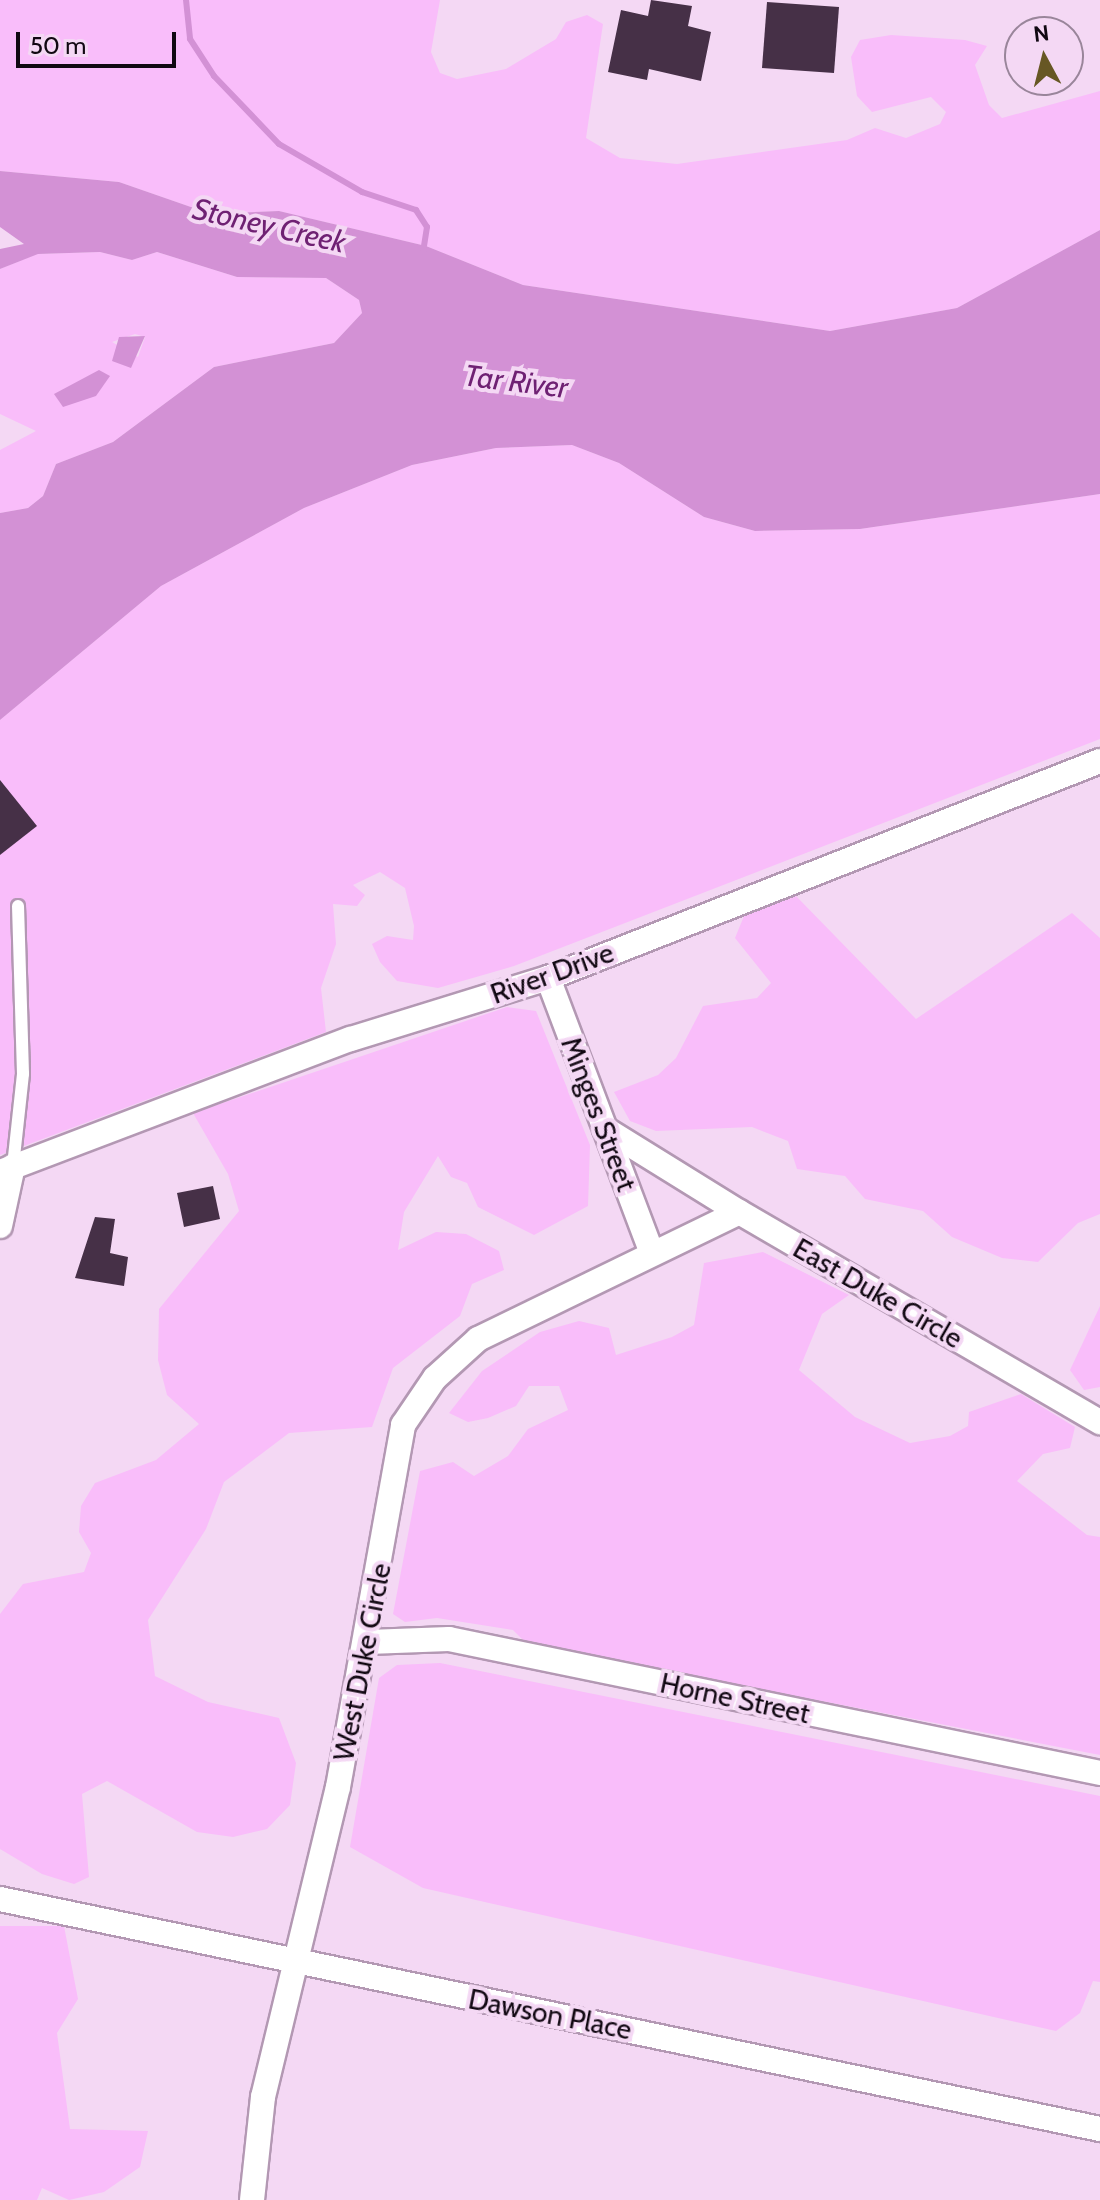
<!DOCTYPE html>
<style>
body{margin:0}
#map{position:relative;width:1100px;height:2200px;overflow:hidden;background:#f4d8f4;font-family:Cabin,sans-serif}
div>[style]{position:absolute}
.green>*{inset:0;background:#f9bdfa}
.water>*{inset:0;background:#d391d5}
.stream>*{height:6px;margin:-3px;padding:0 3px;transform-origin:3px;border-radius:3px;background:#d391d5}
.building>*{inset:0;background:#463047}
.roads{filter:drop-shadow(2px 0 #b398b3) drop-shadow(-2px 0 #b398b3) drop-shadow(0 2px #b398b3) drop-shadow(0 -2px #b398b3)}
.service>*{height:12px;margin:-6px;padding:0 6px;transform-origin:6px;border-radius:6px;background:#fff}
.minor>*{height:24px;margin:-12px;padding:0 12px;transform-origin:12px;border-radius:12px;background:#fff}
span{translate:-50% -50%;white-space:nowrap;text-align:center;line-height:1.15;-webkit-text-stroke:8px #f4d8f4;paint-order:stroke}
.street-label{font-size:28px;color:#110812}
.water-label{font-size:30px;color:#6f2173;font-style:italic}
.north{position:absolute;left:1004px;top:16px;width:80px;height:80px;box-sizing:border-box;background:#f4d8f4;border:2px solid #99859a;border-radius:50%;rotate:353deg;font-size:22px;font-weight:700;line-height:32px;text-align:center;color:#110812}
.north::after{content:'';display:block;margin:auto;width:28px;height:36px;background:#675724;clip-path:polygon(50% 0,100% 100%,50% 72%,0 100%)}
.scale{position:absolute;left:16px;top:32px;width:160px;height:36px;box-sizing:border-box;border:4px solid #110812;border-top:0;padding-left:10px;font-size:24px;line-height:28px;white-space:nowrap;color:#110812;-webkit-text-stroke:6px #f4d8f4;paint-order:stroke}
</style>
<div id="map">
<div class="green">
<i style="clip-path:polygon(0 0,440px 0,431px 52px,440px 73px,457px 79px,506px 69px,556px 39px,566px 22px,587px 15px,603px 24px,586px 138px,620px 158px,677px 164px,847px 140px,875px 128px,906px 138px,940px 124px,946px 112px,931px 97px,872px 112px,857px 96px,851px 57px,860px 40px,891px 35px,965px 40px,987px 46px,975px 65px,989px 105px,1002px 118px,1100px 91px,1100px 230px,957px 308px,830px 331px,523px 285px,426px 246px,279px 211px,211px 214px,119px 182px,0 171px)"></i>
<i style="clip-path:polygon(evenodd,100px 252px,132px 260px,157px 252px,237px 277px,326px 278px,359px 300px,362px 313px,334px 343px,214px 367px,113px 442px,56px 464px,43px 496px,28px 508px,0 513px,0 450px,36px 431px,0 414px,0 269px,37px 254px,100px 252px,135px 334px,145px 337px,138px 357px,112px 342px,135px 334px)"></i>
<i style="clip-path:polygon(572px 445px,619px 463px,704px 517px,755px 531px,860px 529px,1100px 494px,1100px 739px,514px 966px,438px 988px,397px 981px,380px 962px,372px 944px,387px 936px,413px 940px,414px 926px,405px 888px,380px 872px,353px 885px,365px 895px,357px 906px,333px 904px,336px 944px,321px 988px,326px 1032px,0 1155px,0 720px,161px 586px,304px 508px,412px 465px,496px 448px)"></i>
<i style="clip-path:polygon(796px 896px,916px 1019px,1072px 913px,1100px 938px,1100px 1214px,1078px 1223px,1038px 1262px,1002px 1258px,952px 1237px,923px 1211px,865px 1199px,845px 1176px,797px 1169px,788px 1141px,752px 1127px,656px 1131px,630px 1121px,614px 1092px,658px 1075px,676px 1058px,703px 1006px,757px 998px,771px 983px,735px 938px,744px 916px)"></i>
<i style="clip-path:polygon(507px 1007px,536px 1011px,590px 1145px,588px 1206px,534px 1235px,478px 1207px,467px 1183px,451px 1177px,438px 1156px,404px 1212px,398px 1250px,436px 1232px,466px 1234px,499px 1251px,504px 1270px,472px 1284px,460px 1316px,393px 1368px,372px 1427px,289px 1433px,224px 1482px,206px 1529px,148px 1620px,155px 1676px,208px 1702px,279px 1718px,296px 1763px,290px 1805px,267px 1829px,233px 1837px,197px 1832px,107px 1781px,82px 1794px,89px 1877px,74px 1884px,42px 1874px,0 1849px,0 1614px,23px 1584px,84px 1572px,91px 1553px,79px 1532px,81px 1506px,95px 1483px,156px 1460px,199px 1424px,167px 1395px,158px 1360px,159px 1309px,239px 1211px,228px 1174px,193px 1113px)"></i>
<i style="clip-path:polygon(763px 1252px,849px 1295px,822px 1314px,799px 1370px,855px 1417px,910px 1443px,950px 1436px,968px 1426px,969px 1412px,1021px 1394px,1075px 1427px,1070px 1448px,1043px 1454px,1017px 1481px,1087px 1535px,1100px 1537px,1100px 1755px,527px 1644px,513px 1630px,437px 1618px,405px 1622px,393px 1614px,420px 1471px,453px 1462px,474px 1476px,508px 1456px,528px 1429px,568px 1410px,559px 1386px,529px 1386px,516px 1406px,488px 1418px,468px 1422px,449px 1413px,482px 1371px,540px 1332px,579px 1321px,609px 1328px,616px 1355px,672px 1337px,694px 1325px,704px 1263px)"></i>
<i style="clip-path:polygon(1100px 1306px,1100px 1387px,1084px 1390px,1070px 1370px)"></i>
<i style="clip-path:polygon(440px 1663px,1100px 1796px,1100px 1982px,1093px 1981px,1080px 2013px,1056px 2031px,423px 1888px,350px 1847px,379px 1678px,397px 1665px)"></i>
<i style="clip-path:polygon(0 1926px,64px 1926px,78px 1999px,57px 2033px,70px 2129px,148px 2131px,140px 2167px,104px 2192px,69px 2200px,42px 2188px,37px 2200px,0 2200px)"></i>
</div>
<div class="water">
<i style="clip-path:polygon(0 171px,119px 182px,211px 214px,279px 211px,426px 246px,523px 285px,830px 331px,957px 308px,1100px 230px,1100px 494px,860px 529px,755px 531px,704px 517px,619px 463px,572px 445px,496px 448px,412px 465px,304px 508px,161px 586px,0 720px,0 513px,28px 508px,43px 496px,56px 464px,113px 442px,214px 367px,334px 343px,362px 313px,359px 300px,326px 278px,237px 277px,157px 252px,132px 260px,100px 252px,38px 254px,0 269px,0 249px,24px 244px,0 227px)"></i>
<i style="clip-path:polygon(145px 336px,131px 368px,112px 361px,119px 337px)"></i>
<i style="clip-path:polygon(99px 370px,110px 376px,96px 396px,63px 407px,54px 394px)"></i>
</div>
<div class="stream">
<i style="left:186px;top:0;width:39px;rotate:84deg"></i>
<i style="left:190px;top:39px;width:44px;rotate:57deg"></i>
<i style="left:214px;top:76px;width:94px;rotate:46.3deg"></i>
<i style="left:279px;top:144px;width:96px;rotate:30deg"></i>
<i style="left:362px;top:192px;width:57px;rotate:18.4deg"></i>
<i style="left:416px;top:210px;width:20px;rotate:57deg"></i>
<i style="left:427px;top:227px;width:25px;rotate:99deg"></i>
</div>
<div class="building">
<i style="clip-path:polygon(651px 0,692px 6px,688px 26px,711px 32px,701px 81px,649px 69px,647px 80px,608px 72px,621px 10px,648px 16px)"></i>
<i style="clip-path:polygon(767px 2px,839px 7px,834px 73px,762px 68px)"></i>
<i style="clip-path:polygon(0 780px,37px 826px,0 855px)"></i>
<i style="clip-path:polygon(213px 1186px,220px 1219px,184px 1227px,177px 1193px)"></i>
<i style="clip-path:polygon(95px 1217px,115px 1219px,110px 1253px,128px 1257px,124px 1286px,75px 1278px)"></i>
</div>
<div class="roads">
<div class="service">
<i style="left:13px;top:1166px;width:93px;rotate:-83.8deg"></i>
<i style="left:23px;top:1074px;width:168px;rotate:-91.7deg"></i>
</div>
<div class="minor">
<i style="left:548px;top:978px;width:292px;rotate:69.3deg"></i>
<i style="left:605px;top:1129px;width:158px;rotate:31.8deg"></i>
<i style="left:0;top:1172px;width:375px;rotate:-20.8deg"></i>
<i style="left:351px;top:1039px;width:206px;rotate:-17.2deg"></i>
<i style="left:548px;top:978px;width:593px;rotate:-21.46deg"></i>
<i style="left:0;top:1226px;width:61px;rotate:-77.8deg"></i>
<i style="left:368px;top:1642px;width:81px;rotate:-2.1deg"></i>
<i style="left:449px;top:1639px;width:665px;rotate:11.63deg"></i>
<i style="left:0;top:1899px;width:1124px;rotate:11.81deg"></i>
<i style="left:252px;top:2200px;width:104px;rotate:-83.9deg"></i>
<i style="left:263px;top:2097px;width:319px;rotate:-76.4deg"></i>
<i style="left:338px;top:1787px;width:368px;rotate:-79.8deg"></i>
<i style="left:403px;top:1425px;width:57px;rotate:-55.8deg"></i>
<i style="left:435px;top:1378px;width:58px;rotate:-42.2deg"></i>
<i style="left:478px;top:1339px;width:290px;rotate:-25.9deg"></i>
<i style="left:739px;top:1212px;width:418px;rotate:30.2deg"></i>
</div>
</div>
<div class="street-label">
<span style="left:552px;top:973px;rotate:-20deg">River Drive</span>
<span style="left:599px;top:1114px;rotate:69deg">Minges Street</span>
<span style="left:878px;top:1293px;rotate:30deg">East Duke Circle</span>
<span style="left:362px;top:1662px;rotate:-79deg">West Duke Circle</span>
<span style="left:735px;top:1698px;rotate:12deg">Horne Street</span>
<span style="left:550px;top:2014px;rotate:11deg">Dawson Place</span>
</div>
<div class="water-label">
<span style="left:269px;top:226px;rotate:13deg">Stoney Creek</span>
<span style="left:516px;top:382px;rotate:7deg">Tar River</span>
</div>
<div class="north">N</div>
<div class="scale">50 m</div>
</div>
